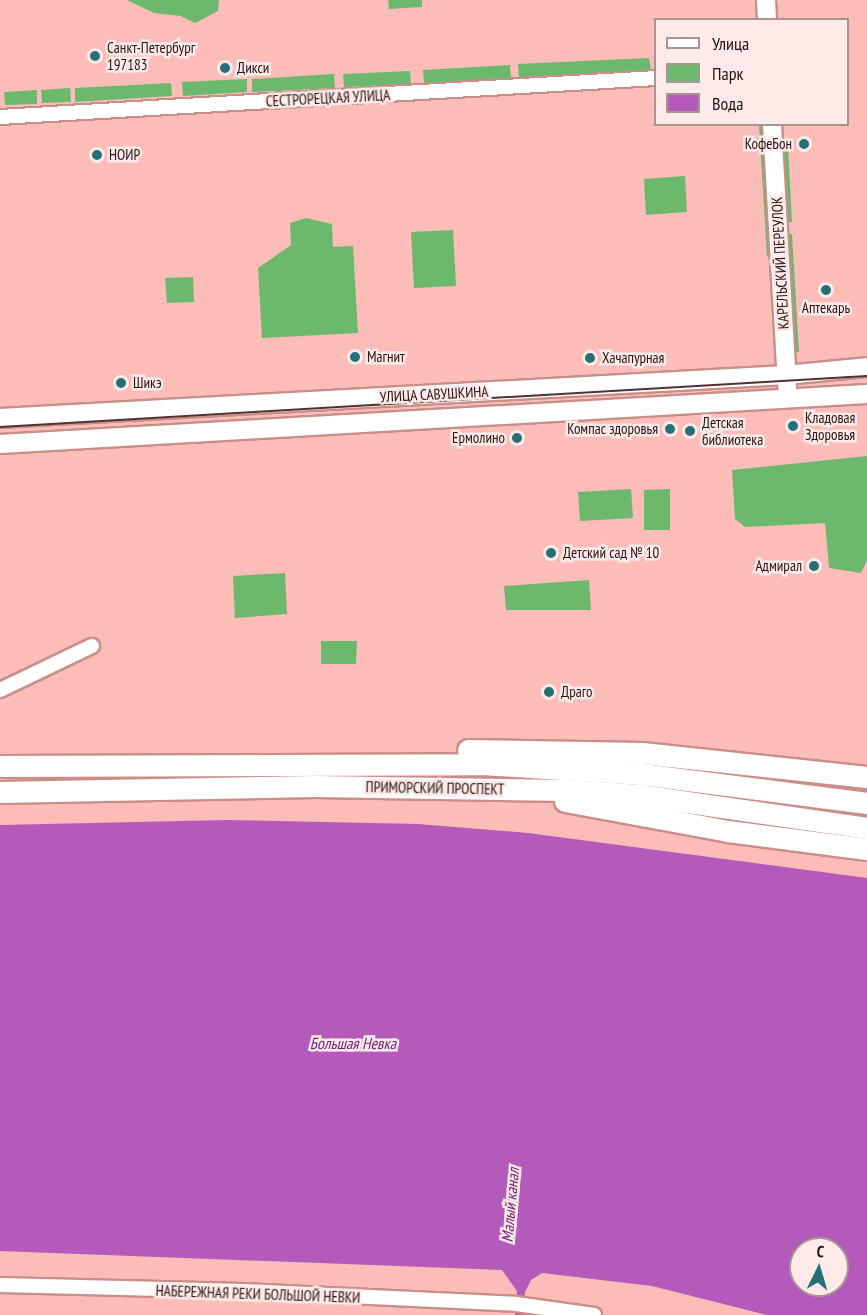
<!DOCTYPE html>
<meta charset="utf-8">
<style>
body{margin:0}
#map{position:relative;width:867px;height:1315px;overflow:hidden;background:#fcbcb7;font-family:"PT Sans Narrow",sans-serif}
div>[style]{position:absolute}
.green>*{inset:0;background:#6cb86d}
.water>*{inset:0;background:#b35abb}
.roads{filter:drop-shadow(2px 0 #ca8e89) drop-shadow(-2px 0 #ca8e89) drop-shadow(0 2px #ca8e89) drop-shadow(0 -2px #ca8e89)}
.street>*{height:14px;margin:-7px;padding:0 7px;transform-origin:7px;border-radius:7px;background:#fff}
.secondary>*{height:18px;margin:-9px;padding:0 9px;transform-origin:9px;border-radius:9px;background:#fff}
.primary>*{height:21px;margin:-10.5px;padding:0 10.5px;transform-origin:10.5px;border-radius:10.5px;background:#fff}
.tram>*{height:1.5px;margin:-0.75px;padding:0 0.75px;transform-origin:0.75px;border-radius:0.75px;background:#503130}
.dots>*{width:16px;height:16px;translate:-50% -50%;box-sizing:border-box;border:3px solid #feeae8;border-radius:50%}
span{translate:-50% -50%;white-space:nowrap;text-align:center;line-height:1.15;-webkit-text-stroke:5px #feeae8;paint-order:stroke}
.poi-label{font-size:15px;color:#291211}
.left{translate:0 -50%;text-align:left}
.right{translate:-100% -50%;text-align:right}
.street-label{font-size:15px;color:#291211}
.water-label{font-size:16px;color:#72217a;font-style:italic}
.legend{position:absolute;left:654px;top:18px;width:195px;height:108px;box-sizing:border-box;background:#feeae8;border:2px solid #a99492;margin:0;padding:8px 10px;list-style:none;font-size:18px;color:#291211}
.legend li{display:flex;align-items:center;gap:12px;height:30px}
.legend b{width:30px;border:2px solid #a99492}
.north{position:absolute;left:789px;top:1237px;width:60px;height:60px;box-sizing:border-box;background:#feeae8;border:2px solid #a99492;border-radius:50%;rotate:5deg;font-size:16px;font-weight:700;line-height:24px;text-align:center;color:#291211}
.north::after{content:'';display:block;margin:auto;width:21px;height:27px;background:#257077;clip-path:polygon(50% 0,100% 100%,50% 72%,0 100%)}
</style>
<div id="map">
<div class="green">
<i style="clip-path:polygon(127px 0,219px 0,218px 11px,195px 23px,181px 16px,154px 13px)"></i>
<i style="clip-path:polygon(388px 0,422px 0,422px 7px,389px 9px)"></i>
<i style="clip-path:polygon(649px 58px,651px 71px,519px 78px,518px 64px)"></i>
<i style="clip-path:polygon(510px 65px,511px 78px,424px 83px,423px 70px)"></i>
<i style="clip-path:polygon(410px 71px,411px 84px,344px 87px,343px 74px)"></i>
<i style="clip-path:polygon(334px 74px,335px 88px,252px 92px,252px 79px)"></i>
<i style="clip-path:polygon(247px 79px,247px 92px,183px 96px,182px 82px)"></i>
<i style="clip-path:polygon(171px 83px,172px 96px,75px 102px,75px 88px)"></i>
<i style="clip-path:polygon(70px 88px,71px 102px,42px 103px,41px 90px)"></i>
<i style="clip-path:polygon(37px 90px,37px 104px,5px 105px,4px 92px)"></i>
<i style="clip-path:polygon(759px 125px,765px 125px,772px 256px,767px 256px)"></i>
<i style="clip-path:polygon(781px 141px,788px 146px,792px 222px,786px 223px)"></i>
<i style="clip-path:polygon(685px 176px,687px 212px,646px 215px,644px 179px)"></i>
<i style="clip-path:polygon(306px 218px,332px 224px,333px 247px,353px 246px,358px 333px,262px 338px,258px 268px,291px 245px,290px 223px)"></i>
<i style="clip-path:polygon(453px 230px,456px 286px,414px 288px,411px 232px)"></i>
<i style="clip-path:polygon(787px 234px,792px 234px,799px 352px,793px 352px)"></i>
<i style="clip-path:polygon(193px 277px,194px 302px,167px 303px,165px 278px)"></i>
<i style="clip-path:polygon(867px 456px,867px 560px,861px 573px,829px 568px,825px 523px,745px 527px,735px 519px,732px 470px)"></i>
<i style="clip-path:polygon(631px 489px,633px 518px,580px 521px,578px 492px)"></i>
<i style="clip-path:polygon(670px 489px,670px 530px,644px 530px,644px 490px)"></i>
<i style="clip-path:polygon(285px 573px,287px 614px,235px 618px,233px 576px)"></i>
<i style="clip-path:polygon(589px 580px,591px 610px,506px 610px,504px 586px)"></i>
<i style="clip-path:polygon(321px 641px,357px 641px,356px 664px,321px 664px)"></i>
</div>
<div class="water">
<i style="clip-path:polygon(evenodd,228px 820px,418px 824px,528px 833px,867px 878px,867px 1315px,767px 1315px,652px 1286px,542px 1273px,531px 1280px,525px 1292px,524px 1315px,515px 1315px,517px 1291px,502px 1270px,0 1251px,0 825px,228px 820px,801px 1249px,837px 1249px,837px 1285px,801px 1285px,801px 1249px)"></i>
</div>
<div class="roads">
<div class="street">
<i style="left:0;top:117px;width:657px;rotate:-3.4deg"></i>
<i style="left:0;top:690px;width:102px;rotate:-25.6deg"></i>
<i style="left:0;top:1285px;width:243px;rotate:1.4deg"></i>
<i style="left:243px;top:1291px;width:273px;rotate:2.7deg"></i>
<i style="left:516px;top:1304px;width:79px;rotate:8deg"></i>
</div>
<div class="secondary">
<i style="left:766px;top:0;width:20px;rotate:87deg"></i>
<i style="left:772px;top:124px;width:263px;rotate:86.7deg"></i>
<i style="left:0;top:418px;width:787px;rotate:-3.13deg"></i>
<i style="left:786px;top:375px;width:81px;rotate:-5.6deg"></i>
<i style="left:0;top:444px;width:868px;rotate:-3.3deg"></i>
</div>
<div class="primary">
<i style="left:468px;top:750px;width:174px;rotate:1deg"></i>
<i style="left:642px;top:753px;width:226px;rotate:6.1deg"></i>
<i style="left:0;top:766px;width:482px;rotate:-0.2deg"></i>
<i style="left:482px;top:764px;width:159px;rotate:3.6deg"></i>
<i style="left:641px;top:774px;width:228px;rotate:7.3deg"></i>
<i style="left:0;top:792px;width:315px;rotate:-1.1deg"></i>
<i style="left:315px;top:786px;width:251px;rotate:0.9deg"></i>
<i style="left:566px;top:790px;width:73px;rotate:3.9deg"></i>
<i style="left:639px;top:795px;width:230px;rotate:8.2deg"></i>
<i style="left:565px;top:801px;width:166px;rotate:10.4deg"></i>
<i style="left:728px;top:831px;width:140px;rotate:7.4deg"></i>
</div>
</div>
<div class="tram">
<i style="left:0;top:427px;width:868px;rotate:-3.37deg"></i>
</div>
<div class="dots">
<i style="left:95px;top:56px;background:#257077"></i>
<i style="left:225px;top:68px;background:#257077"></i>
<i style="left:804px;top:144px;background:#257077"></i>
<i style="left:97px;top:155px;background:#257077"></i>
<i style="left:826px;top:290px;background:#257077"></i>
<i style="left:355px;top:357px;background:#257077"></i>
<i style="left:590px;top:358px;background:#257077"></i>
<i style="left:121px;top:383px;background:#257077"></i>
<i style="left:793px;top:426px;background:#257077"></i>
<i style="left:670px;top:429px;background:#257077"></i>
<i style="left:690px;top:431px;background:#257077"></i>
<i style="left:517px;top:438px;background:#257077"></i>
<i style="left:551px;top:553px;background:#257077"></i>
<i style="left:814px;top:566px;background:#257077"></i>
<i style="left:549px;top:692px;background:#257077"></i>
</div>
<div class="poi-label">
<span class="left" style="left:107px;top:56px">Санкт-Петербург<br>197183</span>
<span class="left" style="left:237px;top:68px">Дикси</span>
<span class="right" style="left:792px;top:144px">КофеБон</span>
<span class="left" style="left:109px;top:155px">НОИР</span>
<span style="left:826px;top:308px">Аптекарь</span>
<span class="left" style="left:367px;top:357px">Магнит</span>
<span class="left" style="left:602px;top:358px">Хачапурная</span>
<span class="left" style="left:133px;top:383px">Шикэ</span>
<span class="left" style="left:805px;top:426px">Кладовая<br>Здоровья</span>
<span class="left" style="left:702px;top:431px">Детская<br>библиотека</span>
<span class="right" style="left:658px;top:429px">Компас здоровья</span>
<span class="right" style="left:505px;top:438px">Ермолино</span>
<span class="left" style="left:563px;top:553px">Детский сад № 10</span>
<span class="right" style="left:802px;top:566px">Адмирал</span>
<span class="left" style="left:561px;top:692px">Драго</span>
</div>
<div class="street-label">
<span style="left:328px;top:98px;rotate:-3deg">СЕСТРОРЕЦКАЯ УЛИЦА</span>
<span style="left:780px;top:263px;rotate:-93deg">КАРЕЛЬСКИЙ ПЕРЕУЛОК</span>
<span style="left:434px;top:394px;rotate:-3deg">УЛИЦА САВУШКИНА</span>
<span style="left:435px;top:788px;rotate:1deg">ПРИМОРСКИЙ ПРОСПЕКТ</span>
<span style="left:258px;top:1294px;rotate:2deg">НАБЕРЕЖНАЯ РЕКИ БОЛЬШОЙ НЕВКИ</span>
</div>
<div class="water-label">
<span style="left:353px;top:1043px">Большая Невка</span>
<span style="left:510px;top:1205px;rotate:-85deg">Малый канал</span>
</div>
<ul class="legend">
<li><b style="height:8px;background:#fff"></b>Улица</li>
<li><b style="height:16px;background:#6cb86d"></b>Парк</li>
<li><b style="height:16px;background:#b35abb"></b>Вода</li>
</ul>
<div class="north">С</div>
</div>
